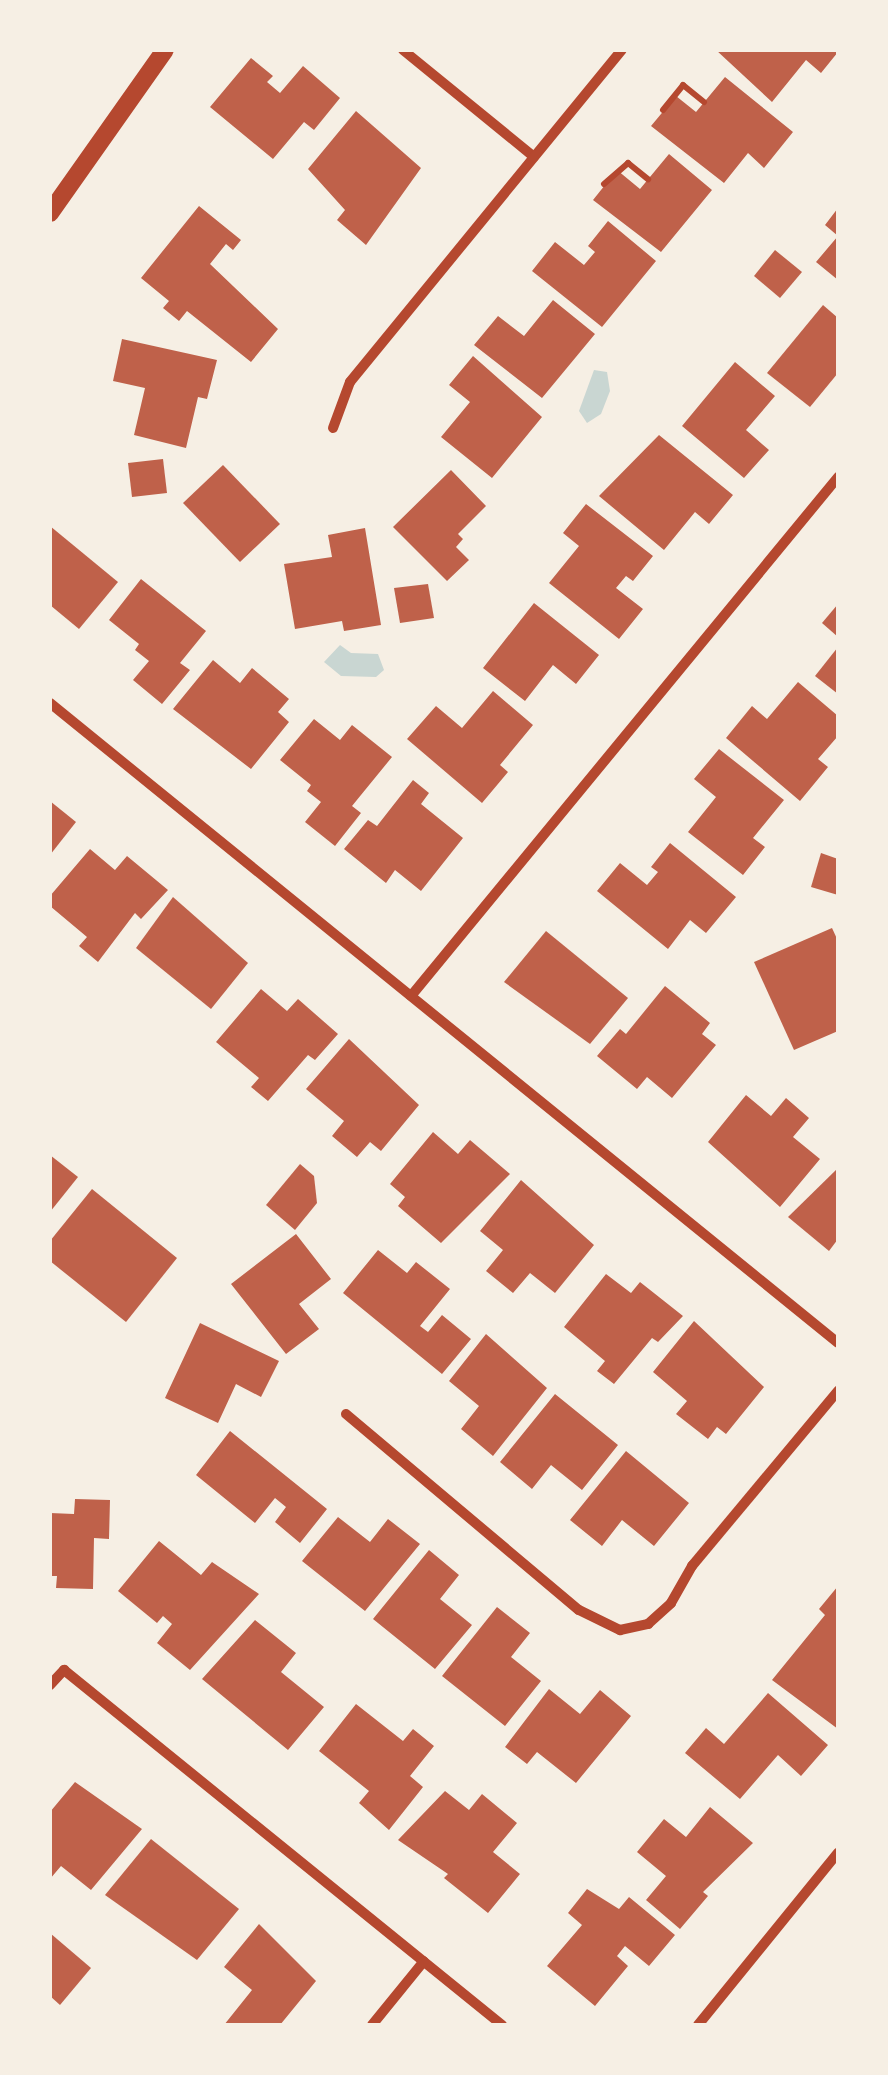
<!DOCTYPE html>
<style>
body{margin:0}
#map{position:relative;width:888px;height:2075px;overflow:hidden;background:#f6efe4;font-family:"Alegreya Sans",sans-serif}
div>[style]{position:absolute}
.water>*{inset:0;background:#c9d6d2}
.building>*{inset:0;background:#bf614a}
.path>*{height:6px;margin:-3px;padding:0 3px;transform-origin:3px;border-radius:3px;background:#b5482f}
.minor>*{height:10px;margin:-5px;padding:0 5px;transform-origin:5px;border-radius:5px;background:#b5482f}
.tertiary>*{height:18px;margin:-9px;padding:0 9px;transform-origin:9px;border-radius:9px;background:#b5482f}
span{translate:-50% -50%;white-space:nowrap;text-align:center;line-height:1.15;-webkit-text-stroke:10px #f6efe4;paint-order:stroke}
.frame{position:absolute;inset:0;border:52px solid #f6efe4;pointer-events:none}
</style>
<div id="map">
<div class="water">
<i style="clip-path:polygon(594px 370px,607px 372px,610px 391px,601px 414px,587px 423px,579px 411px)"></i>
<i style="clip-path:polygon(340px 645px,351px 653px,378px 654px,384px 670px,376px 677px,341px 676px,324px 662px)"></i>
</div>
<div class="building">
<i style="clip-path:polygon(716px 50px,838px 50px,838px 52px,821px 73px,806px 60px,772px 102px)"></i>
<i style="clip-path:polygon(251px 58px,273px 76px,267px 82px,280px 93px,303px 66px,340px 98px,314px 130px,304px 122px,273px 159px,210px 107px)"></i>
<i style="clip-path:polygon(725px 77px,793px 132px,764px 168px,748px 153px,724px 183px,651px 126px,676px 96px,696px 112px)"></i>
<i style="clip-path:polygon(356px 111px,421px 168px,366px 245px,337px 220px,345px 210px,308px 169px)"></i>
<i style="clip-path:polygon(669px 154px,712px 190px,661px 252px,593px 200px,617px 170px,640px 189px)"></i>
<i style="clip-path:polygon(199px 206px,241px 240px,233px 250px,226px 244px,210px 264px,278px 329px,251px 362px,187px 311px,179px 321px,163px 308px,169px 301px,141px 278px)"></i>
<i style="clip-path:polygon(838px 208px,838px 280px,816px 262px,838px 236px,825px 225px)"></i>
<i style="clip-path:polygon(608px 221px,656px 261px,602px 327px,532px 271px,555px 242px,584px 265px,595px 252px,588px 246px)"></i>
<i style="clip-path:polygon(775px 250px,802px 272px,780px 298px,754px 276px)"></i>
<i style="clip-path:polygon(553px 300px,595px 334px,542px 398px,474px 345px,498px 316px,524px 336px)"></i>
<i style="clip-path:polygon(823px 305px,838px 318px,838px 373px,810px 407px,767px 373px)"></i>
<i style="clip-path:polygon(122px 339px,217px 360px,207px 399px,198px 397px,186px 448px,134px 435px,145px 388px,113px 381px)"></i>
<i style="clip-path:polygon(473px 356px,542px 417px,492px 478px,441px 437px,470px 402px,449px 385px)"></i>
<i style="clip-path:polygon(735px 362px,775px 396px,746px 430px,769px 450px,744px 478px,682px 426px)"></i>
<i style="clip-path:polygon(659px 435px,733px 495px,709px 524px,695px 512px,664px 550px,599px 496px)"></i>
<i style="clip-path:polygon(163px 459px,167px 493px,132px 497px,128px 463px)"></i>
<i style="clip-path:polygon(223px 465px,280px 524px,240px 562px,183px 503px)"></i>
<i style="clip-path:polygon(451px 470px,486px 506px,458px 534px,463px 539px,456px 547px,469px 560px,447px 581px,393px 527px)"></i>
<i style="clip-path:polygon(586px 504px,653px 556px,633px 581px,626px 576px,616px 588px,643px 609px,619px 639px,549px 583px,579px 546px,563px 533px)"></i>
<i style="clip-path:polygon(50px 526px,118px 582px,79px 629px,50px 605px)"></i>
<i style="clip-path:polygon(365px 528px,381px 625px,344px 631px,342px 621px,295px 629px,284px 564px,332px 557px,328px 535px)"></i>
<i style="clip-path:polygon(141px 579px,206px 631px,180px 663px,190px 670px,162px 704px,133px 680px,149px 661px,135px 650px,139px 644px,109px 620px)"></i>
<i style="clip-path:polygon(428px 584px,434px 618px,400px 623px,394px 588px)"></i>
<i style="clip-path:polygon(534px 603px,599px 655px,576px 684px,553px 665px,525px 701px,483px 668px)"></i>
<i style="clip-path:polygon(838px 604px,838px 637px,822px 623px)"></i>
<i style="clip-path:polygon(838px 647px,838px 694px,815px 676px)"></i>
<i style="clip-path:polygon(213px 660px,240px 683px,252px 668px,289px 699px,278px 712px,289px 722px,251px 769px,173px 709px)"></i>
<i style="clip-path:polygon(798px 682px,838px 716px,838px 736px,818px 759px,828px 767px,800px 801px,726px 738px,752px 706px,767px 719px)"></i>
<i style="clip-path:polygon(493px 691px,533px 725px,500px 765px,508px 772px,482px 803px,407px 739px,436px 706px,462px 728px)"></i>
<i style="clip-path:polygon(314px 719px,340px 740px,352px 725px,392px 757px,352px 806px,361px 813px,335px 846px,305px 822px,321px 802px,307px 791px,311px 785px,280px 760px)"></i>
<i style="clip-path:polygon(719px 749px,784px 800px,753px 838px,765px 847px,743px 875px,688px 832px,716px 797px,694px 779px)"></i>
<i style="clip-path:polygon(413px 780px,429px 793px,421px 804px,463px 838px,421px 891px,395px 870px,386px 883px,344px 849px,368px 820px,377px 826px)"></i>
<i style="clip-path:polygon(50px 801px,76px 822px,50px 855px)"></i>
<i style="clip-path:polygon(670px 843px,736px 897px,706px 933px,690px 920px,668px 949px,597px 891px,620px 863px,647px 885px,658px 872px,651px 867px)"></i>
<i style="clip-path:polygon(90px 849px,115px 870px,127px 856px,168px 890px,141px 919px,135px 913px,98px 962px,79px 946px,87px 937px,50px 906px,50px 896px)"></i>
<i style="clip-path:polygon(821px 853px,838px 859px,838px 895px,811px 887px)"></i>
<i style="clip-path:polygon(173px 897px,248px 963px,211px 1009px,136px 948px)"></i>
<i style="clip-path:polygon(832px 928px,838px 941px,838px 1031px,794px 1050px,754px 962px)"></i>
<i style="clip-path:polygon(546px 931px,628px 998px,590px 1044px,504px 982px)"></i>
<i style="clip-path:polygon(665px 986px,710px 1023px,702px 1034px,716px 1045px,672px 1098px,647px 1077px,637px 1089px,597px 1056px,620px 1029px,626px 1034px)"></i>
<i style="clip-path:polygon(261px 989px,287px 1011px,298px 999px,338px 1034px,315px 1060px,308px 1055px,268px 1101px,251px 1087px,259px 1078px,216px 1042px)"></i>
<i style="clip-path:polygon(349px 1039px,419px 1105px,381px 1151px,370px 1142px,357px 1157px,332px 1136px,344px 1121px,306px 1089px)"></i>
<i style="clip-path:polygon(746px 1095px,771px 1116px,786px 1098px,809px 1118px,793px 1137px,820px 1159px,780px 1207px,708px 1142px)"></i>
<i style="clip-path:polygon(433px 1132px,458px 1154px,470px 1140px,510px 1174px,441px 1243px,398px 1206px,405px 1197px,390px 1184px)"></i>
<i style="clip-path:polygon(50px 1155px,78px 1177px,50px 1212px)"></i>
<i style="clip-path:polygon(300px 1164px,314px 1176px,317px 1203px,295px 1230px,266px 1205px)"></i>
<i style="clip-path:polygon(838px 1168px,838px 1239px,829px 1251px,788px 1217px)"></i>
<i style="clip-path:polygon(521px 1180px,594px 1245px,555px 1293px,530px 1273px,513px 1293px,486px 1271px,503px 1250px,480px 1231px)"></i>
<i style="clip-path:polygon(92px 1189px,177px 1258px,126px 1322px,50px 1261px,50px 1241px)"></i>
<i style="clip-path:polygon(296px 1234px,331px 1279px,299px 1304px,319px 1329px,286px 1354px,231px 1284px)"></i>
<i style="clip-path:polygon(378px 1250px,407px 1273px,416px 1262px,450px 1289px,420px 1326px,428px 1332px,442px 1315px,471px 1339px,442px 1374px,343px 1293px)"></i>
<i style="clip-path:polygon(606px 1274px,631px 1293px,640px 1282px,683px 1316px,658px 1342px,652px 1338px,614px 1384px,597px 1371px,605px 1361px,564px 1327px)"></i>
<i style="clip-path:polygon(694px 1321px,764px 1387px,726px 1434px,717px 1427px,708px 1439px,676px 1414px,687px 1401px,653px 1372px)"></i>
<i style="clip-path:polygon(200px 1323px,279px 1361px,261px 1397px,236px 1384px,218px 1423px,165px 1398px)"></i>
<i style="clip-path:polygon(486px 1334px,547px 1388px,493px 1456px,461px 1429px,479px 1406px,449px 1381px)"></i>
<i style="clip-path:polygon(555px 1394px,618px 1445px,582px 1490px,551px 1465px,532px 1489px,500px 1462px)"></i>
<i style="clip-path:polygon(230px 1431px,327px 1509px,300px 1543px,275px 1522px,286px 1507px,275px 1498px,255px 1523px,196px 1475px)"></i>
<i style="clip-path:polygon(626px 1451px,689px 1503px,654px 1546px,622px 1520px,602px 1546px,570px 1520px)"></i>
<i style="clip-path:polygon(75px 1499px,110px 1500px,109px 1539px,94px 1538px,93px 1589px,56px 1588px,57px 1576px,50px 1576px,50px 1513px,74px 1514px)"></i>
<i style="clip-path:polygon(338px 1517px,370px 1542px,388px 1519px,420px 1544px,365px 1611px,302px 1561px)"></i>
<i style="clip-path:polygon(159px 1541px,201px 1575px,212px 1562px,259px 1594px,190px 1670px,157px 1643px,172px 1624px,163px 1616px,157px 1623px,118px 1591px)"></i>
<i style="clip-path:polygon(429px 1550px,459px 1575px,440px 1599px,472px 1625px,435px 1669px,373px 1619px)"></i>
<i style="clip-path:polygon(838px 1586px,838px 1729px,772px 1680px,825px 1615px,819px 1609px)"></i>
<i style="clip-path:polygon(497px 1607px,530px 1633px,511px 1657px,541px 1681px,505px 1726px,442px 1676px)"></i>
<i style="clip-path:polygon(255px 1620px,296px 1653px,281px 1672px,324px 1707px,288px 1750px,202px 1679px)"></i>
<i style="clip-path:polygon(549px 1689px,580px 1714px,600px 1690px,631px 1716px,576px 1783px,537px 1752px,527px 1764px,505px 1747px)"></i>
<i style="clip-path:polygon(768px 1693px,828px 1745px,801px 1776px,778px 1755px,740px 1799px,685px 1753px,706px 1728px,724px 1744px)"></i>
<i style="clip-path:polygon(356px 1704px,403px 1741px,413px 1729px,434px 1746px,410px 1776px,423px 1787px,389px 1830px,359px 1803px,369px 1791px,319px 1751px)"></i>
<i style="clip-path:polygon(75px 1782px,142px 1829px,91px 1890px,61px 1866px,50px 1879px,50px 1812px)"></i>
<i style="clip-path:polygon(445px 1791px,469px 1810px,482px 1794px,517px 1823px,493px 1852px,520px 1874px,488px 1913px,444px 1878px,448px 1874px,398px 1840px)"></i>
<i style="clip-path:polygon(710px 1807px,753px 1843px,703px 1892px,708px 1896px,680px 1929px,646px 1900px,666px 1876px,637px 1852px,664px 1819px,686px 1837px)"></i>
<i style="clip-path:polygon(151px 1839px,239px 1909px,197px 1960px,105px 1895px)"></i>
<i style="clip-path:polygon(587px 1889px,619px 1909px,629px 1897px,675px 1935px,649px 1966px,625px 1946px,617px 1956px,628px 1966px,595px 2006px,547px 1966px,582px 1925px,568px 1913px)"></i>
<i style="clip-path:polygon(259px 1924px,316px 1981px,280px 2025px,224px 2025px,252px 1990px,224px 1967px)"></i>
<i style="clip-path:polygon(50px 1933px,91px 1968px,60px 2005px,50px 1996px)"></i>
</div>
<div class="path">
<i style="left:663px;top:110px;width:32px;rotate:-51deg"></i>
<i style="left:683px;top:85px;width:27px;rotate:39deg"></i>
<i style="left:604px;top:184px;width:32px;rotate:-41deg"></i>
<i style="left:628px;top:163px;width:26px;rotate:39deg"></i>
</div>
<div class="minor">
<i style="left:403px;top:50px;width:169px;rotate:39.2deg"></i>
<i style="left:333px;top:428px;width:49px;rotate:-69.7deg"></i>
<i style="left:350px;top:382px;width:429px;rotate:-50.7deg"></i>
<i style="left:50px;top:703px;width:1015px;rotate:39.08deg"></i>
<i style="left:411px;top:996px;width:672px;rotate:-50.55deg"></i>
<i style="left:346px;top:1414px;width:304px;rotate:40.1deg"></i>
<i style="left:579px;top:1610px;width:46px;rotate:26deg"></i>
<i style="left:620px;top:1630px;width:29px;rotate:-12deg"></i>
<i style="left:648px;top:1624px;width:31px;rotate:-42deg"></i>
<i style="left:671px;top:1603px;width:43px;rotate:-60.4deg"></i>
<i style="left:692px;top:1566px;width:228px;rotate:-50.2deg"></i>
<i style="left:50px;top:1685px;width:21px;rotate:-47deg"></i>
<i style="left:64px;top:1670px;width:564px;rotate:39.02deg"></i>
<i style="left:372px;top:2025px;width:82px;rotate:-50.9deg"></i>
<i style="left:698px;top:2025px;width:222px;rotate:-50.9deg"></i>
</div>
<div class="tertiary">
<i style="left:50px;top:213px;width:199px;rotate:-54.8deg"></i>
</div>
<div class="frame"></div>
</div>
